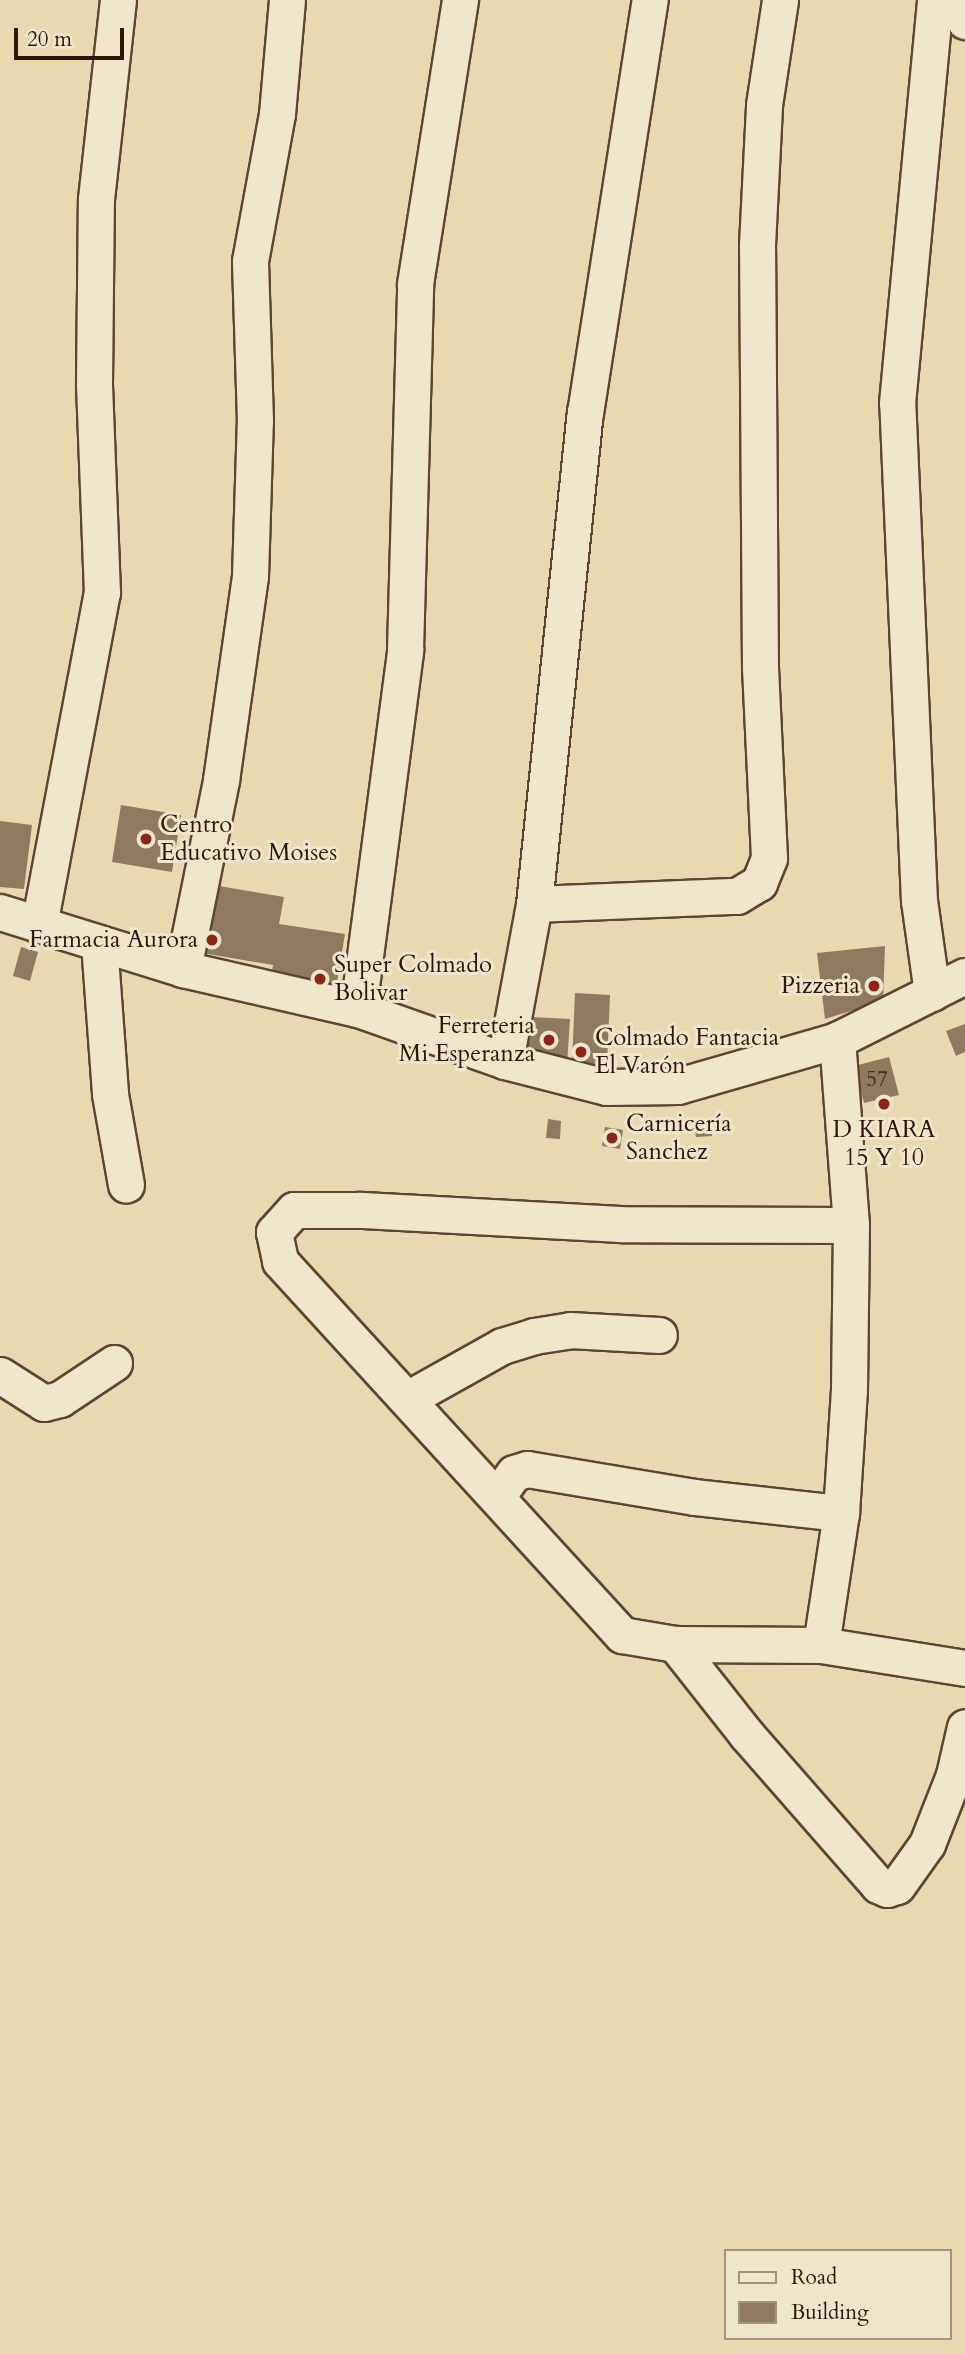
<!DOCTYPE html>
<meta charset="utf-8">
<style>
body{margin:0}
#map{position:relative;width:965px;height:2354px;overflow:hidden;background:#e8d9b1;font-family:Cardo,serif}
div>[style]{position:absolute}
.building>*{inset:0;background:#8f7a60}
.roads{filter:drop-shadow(2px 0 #5d4533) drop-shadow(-2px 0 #5d4533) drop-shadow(0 2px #5d4533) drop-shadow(0 -2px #5d4533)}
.minor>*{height:35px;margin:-17.5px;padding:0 17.5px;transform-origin:17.5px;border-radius:17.5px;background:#f0e6cc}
.dots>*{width:19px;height:19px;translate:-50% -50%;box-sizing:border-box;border:4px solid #f0e6cc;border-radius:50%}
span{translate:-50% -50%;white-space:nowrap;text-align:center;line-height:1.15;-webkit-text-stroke:6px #f0e6cc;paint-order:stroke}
.number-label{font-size:21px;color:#472e1f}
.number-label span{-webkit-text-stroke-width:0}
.poi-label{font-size:24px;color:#2f1409}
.left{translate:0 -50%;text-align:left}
.right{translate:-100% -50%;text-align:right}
.legend{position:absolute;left:724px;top:2249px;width:228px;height:91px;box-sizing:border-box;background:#f0e6cc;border:2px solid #a3927e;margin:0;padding:9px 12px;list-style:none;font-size:21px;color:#2f1409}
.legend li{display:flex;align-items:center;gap:14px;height:35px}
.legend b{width:35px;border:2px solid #a3927e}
.scale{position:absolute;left:14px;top:28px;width:110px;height:32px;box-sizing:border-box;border:4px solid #2f1409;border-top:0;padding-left:9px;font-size:21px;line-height:24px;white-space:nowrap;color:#2f1409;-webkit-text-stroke:5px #f0e6cc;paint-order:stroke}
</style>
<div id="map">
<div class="building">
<i style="clip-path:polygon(121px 805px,181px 815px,172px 872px,112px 862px)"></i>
<i style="clip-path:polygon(0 821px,32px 825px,24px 889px,0 887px)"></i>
<i style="clip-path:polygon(213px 885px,284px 897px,279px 924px,345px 934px,335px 994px,271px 977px,273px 965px,202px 953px)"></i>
<i style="clip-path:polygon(885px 946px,883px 1001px,825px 1019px,817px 953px)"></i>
<i style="clip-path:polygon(21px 947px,38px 952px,30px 981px,13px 976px)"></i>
<i style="clip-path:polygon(575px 993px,610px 995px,607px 1064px,572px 1063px)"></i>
<i style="clip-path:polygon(531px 1017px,570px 1019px,567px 1064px,527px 1062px)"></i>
<i style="clip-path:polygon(965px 1024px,965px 1052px,956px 1056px,946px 1031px)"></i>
<i style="clip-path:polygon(889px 1057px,899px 1095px,864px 1103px,854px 1066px)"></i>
<i style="clip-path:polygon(548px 1119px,561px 1121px,560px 1139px,546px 1138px)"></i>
<i style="clip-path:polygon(710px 1119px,712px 1136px,696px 1137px,694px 1120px)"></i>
<i style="clip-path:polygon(605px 1127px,623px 1130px,620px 1149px,602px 1146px)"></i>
</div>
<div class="roads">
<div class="minor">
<i style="left:952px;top:0;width:25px;rotate:58deg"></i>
<i style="left:534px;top:904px;width:203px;rotate:-2.3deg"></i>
<i style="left:737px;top:896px;width:26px;rotate:-31deg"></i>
<i style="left:759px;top:883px;width:27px;rotate:-68deg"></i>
<i style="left:769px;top:858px;width:190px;rotate:-92.7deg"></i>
<i style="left:760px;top:668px;width:423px;rotate:-90.4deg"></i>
<i style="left:757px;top:245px;width:140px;rotate:-87.1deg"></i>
<i style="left:764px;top:105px;width:106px;rotate:-81.3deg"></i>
<i style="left:0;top:912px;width:192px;rotate:17.3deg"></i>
<i style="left:183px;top:969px;width:180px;rotate:12.9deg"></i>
<i style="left:358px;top:1009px;width:156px;rotate:19.5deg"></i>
<i style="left:505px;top:1061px;width:104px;rotate:14.4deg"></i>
<i style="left:606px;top:1087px;width:72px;rotate:-0.8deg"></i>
<i style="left:678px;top:1086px;width:166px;rotate:-16.1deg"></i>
<i style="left:837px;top:1040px;width:143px;rotate:-26.6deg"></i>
<i style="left:39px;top:925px;width:338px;rotate:-79.3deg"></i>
<i style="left:102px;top:593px;width:210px;rotate:-92.2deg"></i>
<i style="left:94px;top:383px;width:184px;rotate:-89.4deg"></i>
<i style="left:96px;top:199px;width:200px;rotate:-83.7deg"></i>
<i style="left:99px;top:943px;width:151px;rotate:85.8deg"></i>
<i style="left:110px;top:1094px;width:92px;rotate:80deg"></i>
<i style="left:183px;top:969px;width:193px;rotate:-78.6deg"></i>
<i style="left:221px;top:780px;width:206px;rotate:-81.9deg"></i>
<i style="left:250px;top:576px;width:155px;rotate:-88.2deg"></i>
<i style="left:255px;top:421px;width:160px;rotate:-91.8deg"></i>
<i style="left:250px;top:261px;width:149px;rotate:-79.6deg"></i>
<i style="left:277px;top:114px;width:114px;rotate:-85deg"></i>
<i style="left:932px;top:993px;width:93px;rotate:-98deg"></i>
<i style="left:919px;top:901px;width:498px;rotate:-92.5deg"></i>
<i style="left:897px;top:403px;width:405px;rotate:-84.6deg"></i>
<i style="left:358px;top:1009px;width:362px;rotate:-82.5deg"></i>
<i style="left:405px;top:650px;width:366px;rotate:-88.4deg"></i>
<i style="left:415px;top:284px;width:288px;rotate:-81deg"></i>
<i style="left:505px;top:1061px;width:160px;rotate:-79.5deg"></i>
<i style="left:534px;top:904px;width:494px;rotate:-84.1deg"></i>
<i style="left:585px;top:413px;width:418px;rotate:-81.1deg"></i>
<i style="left:851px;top:1225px;width:231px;rotate:-179.8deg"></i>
<i style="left:620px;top:1224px;width:262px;rotate:-176.9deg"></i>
<i style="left:358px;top:1210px;width:64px;rotate:180deg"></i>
<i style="left:294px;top:1210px;width:30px;rotate:132deg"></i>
<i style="left:274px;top:1232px;width:30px;rotate:78deg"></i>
<i style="left:280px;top:1261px;width:507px;rotate:47.56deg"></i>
<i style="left:622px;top:1635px;width:54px;rotate:9.6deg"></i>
<i style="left:675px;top:1644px;width:146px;rotate:0.4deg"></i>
<i style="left:821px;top:1645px;width:146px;rotate:9.1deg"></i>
<i style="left:0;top:1375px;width:52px;rotate:32.5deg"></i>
<i style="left:44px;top:1403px;width:16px;rotate:-14deg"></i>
<i style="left:60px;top:1399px;width:65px;rotate:-33.7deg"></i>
<i style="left:409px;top:1398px;width:107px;rotate:-29.2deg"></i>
<i style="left:502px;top:1346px;width:34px;rotate:-17deg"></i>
<i style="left:534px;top:1336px;width:36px;rotate:-9deg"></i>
<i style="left:570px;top:1330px;width:89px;rotate:3.2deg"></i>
<i style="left:497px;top:1497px;width:29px;rotate:-55deg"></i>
<i style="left:514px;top:1473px;width:14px;rotate:-17deg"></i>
<i style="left:527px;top:1469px;width:170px;rotate:9.5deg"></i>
<i style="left:695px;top:1497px;width:147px;rotate:6.3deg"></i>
<i style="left:841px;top:1513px;width:124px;rotate:-86.3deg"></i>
<i style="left:849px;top:1389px;width:164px;rotate:-89.3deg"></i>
<i style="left:851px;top:1225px;width:186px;rotate:-94.3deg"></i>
<i style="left:675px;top:1644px;width:115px;rotate:51.7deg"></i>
<i style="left:746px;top:1734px;width:201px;rotate:48.8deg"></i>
<i style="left:878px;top:1885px;width:10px;rotate:24deg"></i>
<i style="left:887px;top:1889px;width:10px;rotate:-17deg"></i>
<i style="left:897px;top:1886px;width:52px;rotate:-54.5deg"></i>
<i style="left:927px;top:1844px;width:74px;rotate:-68.6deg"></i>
<i style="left:954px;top:1775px;width:49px;rotate:-77.1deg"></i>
<i style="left:821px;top:1645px;width:134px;rotate:-81.4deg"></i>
</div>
</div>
<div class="dots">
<i style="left:146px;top:839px;background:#8f2418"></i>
<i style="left:212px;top:940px;background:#8f2418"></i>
<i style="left:320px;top:979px;background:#8f2418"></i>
<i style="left:874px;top:986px;background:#8f2418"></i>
<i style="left:549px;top:1040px;background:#8f2418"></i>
<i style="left:581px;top:1052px;background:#8f2418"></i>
<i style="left:884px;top:1104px;background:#8f2418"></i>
<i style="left:612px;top:1138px;background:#8f2418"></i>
</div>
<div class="number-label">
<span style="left:877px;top:1080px">57</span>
</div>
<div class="poi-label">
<span class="left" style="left:160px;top:839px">Centro<br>Educativo Moises</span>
<span class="right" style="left:198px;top:940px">Farmacia Aurora</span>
<span class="left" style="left:334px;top:979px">Super Colmado<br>Bolivar</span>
<span class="right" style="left:860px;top:986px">Pizzeria</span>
<span class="right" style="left:535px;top:1040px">Ferreteria<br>Mi Esperanza</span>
<span class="left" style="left:595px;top:1052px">Colmado Fantacia<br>El Varón</span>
<span class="left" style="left:626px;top:1138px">Carnicería<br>Sanchez</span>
<span style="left:884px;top:1144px">D KIARA<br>15 Y 10</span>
</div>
<ul class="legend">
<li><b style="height:9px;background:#f0e6cc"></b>Road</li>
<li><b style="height:19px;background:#8f7a60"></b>Building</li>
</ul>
<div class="scale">20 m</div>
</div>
